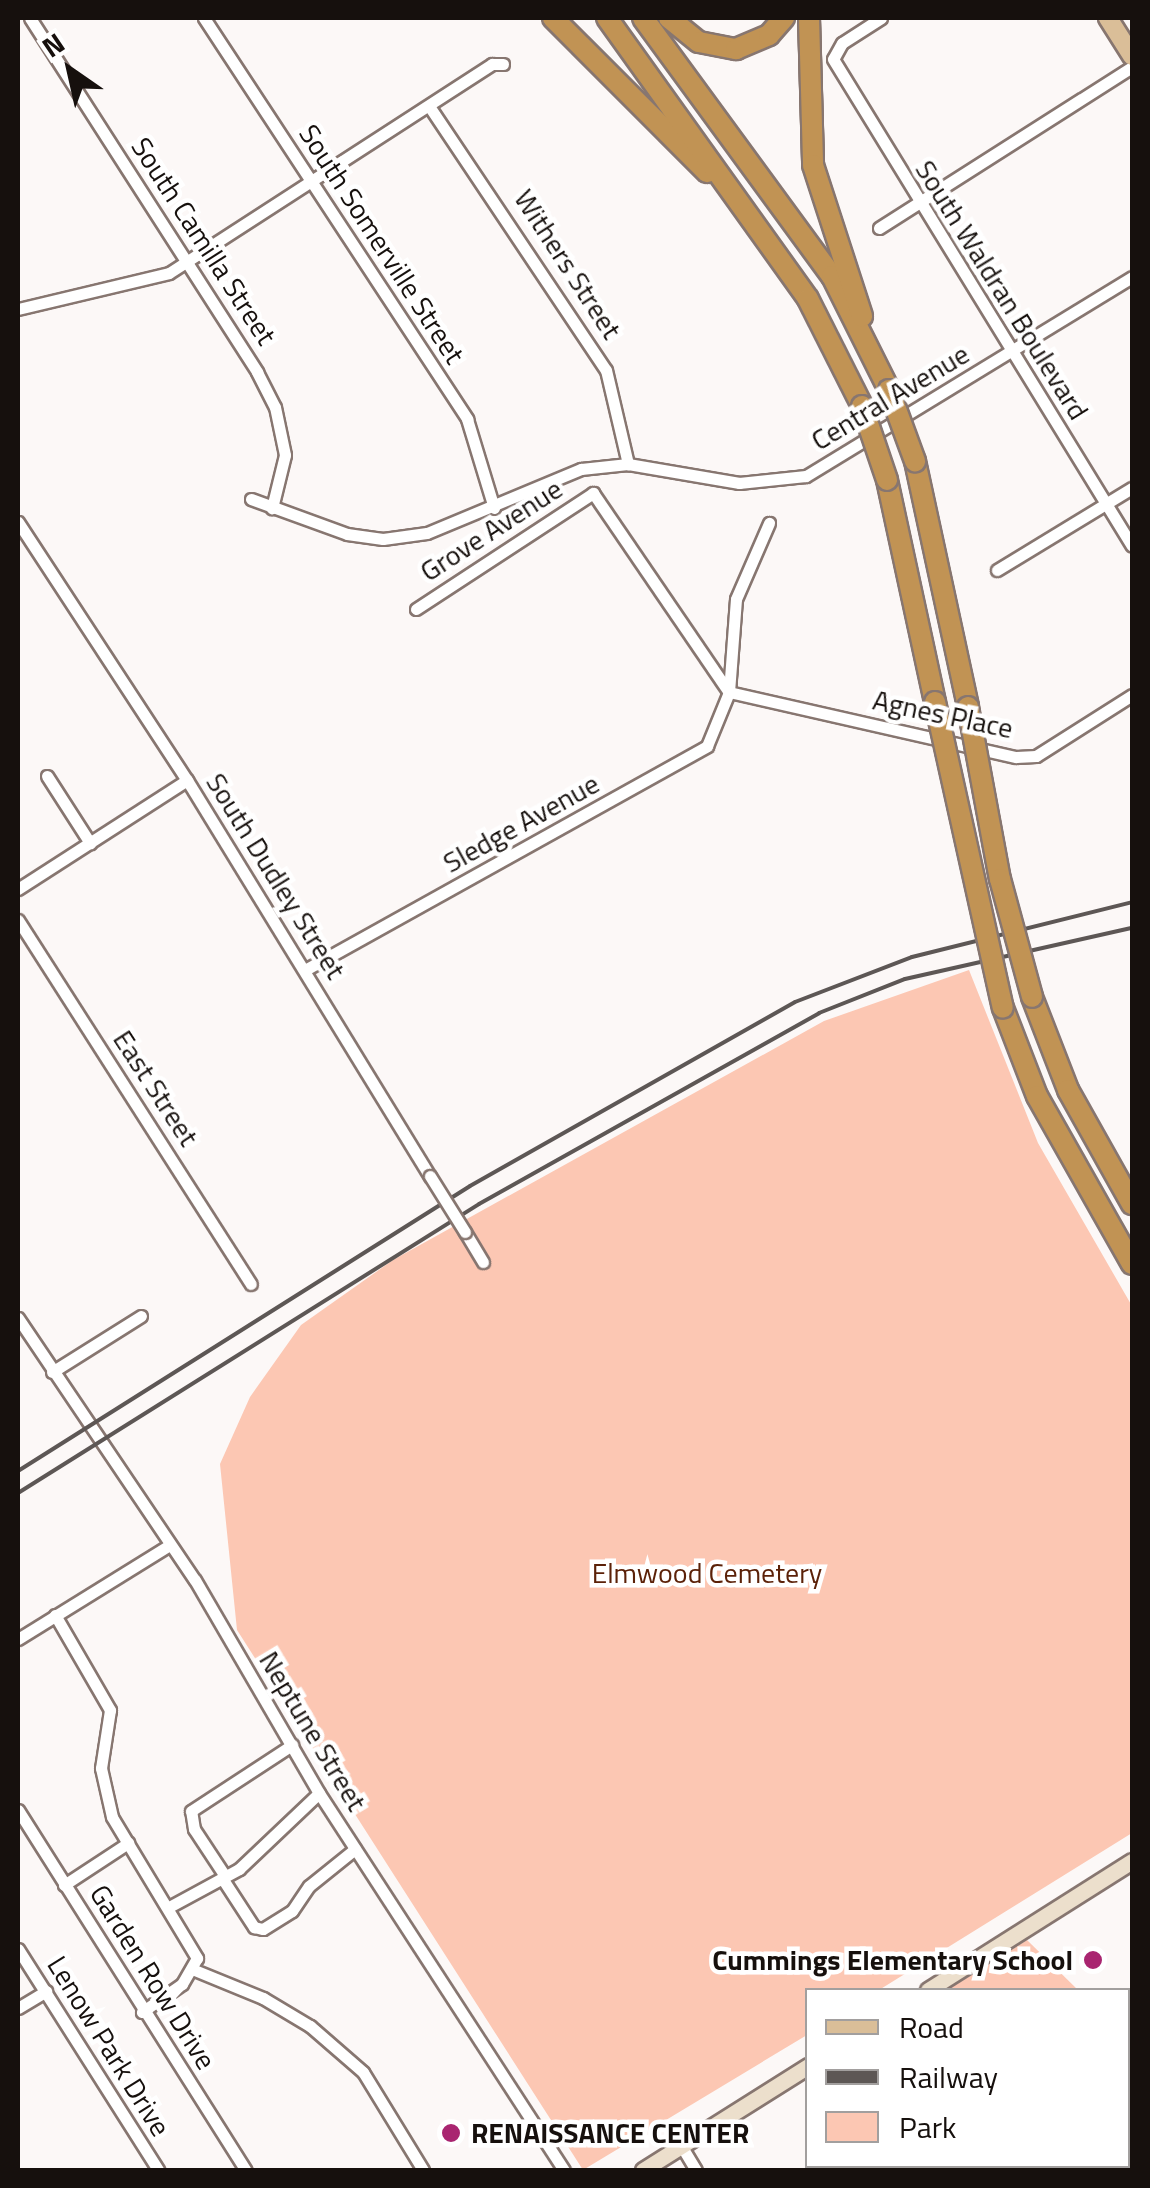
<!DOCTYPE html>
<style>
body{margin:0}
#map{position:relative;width:1150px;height:2188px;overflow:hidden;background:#fcf8f7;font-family:"Titillium Web",sans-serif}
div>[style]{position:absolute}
.green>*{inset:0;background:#fcc7b3}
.roads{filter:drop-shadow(2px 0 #877670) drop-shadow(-2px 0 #877670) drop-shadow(0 2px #877670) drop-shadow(0 -2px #877670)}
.street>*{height:11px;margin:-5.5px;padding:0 5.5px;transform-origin:5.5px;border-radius:5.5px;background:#fff}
.secondary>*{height:15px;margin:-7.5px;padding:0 7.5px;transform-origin:7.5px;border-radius:7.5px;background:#ecdfcc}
.primary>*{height:18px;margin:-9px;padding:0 9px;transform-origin:9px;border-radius:9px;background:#dabe98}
.highway>*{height:20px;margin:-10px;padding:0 10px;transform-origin:10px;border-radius:10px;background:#c19354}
.rail>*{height:4px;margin:-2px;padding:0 2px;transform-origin:2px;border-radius:2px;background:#5d5755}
.bridges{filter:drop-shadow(2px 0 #877670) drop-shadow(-2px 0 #877670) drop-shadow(0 2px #877670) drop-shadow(0 -2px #877670)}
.street-bridge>*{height:11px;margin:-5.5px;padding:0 5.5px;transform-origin:5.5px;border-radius:5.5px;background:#fff}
.highway-bridge>*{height:20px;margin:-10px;padding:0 10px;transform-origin:10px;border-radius:10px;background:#c19354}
.dots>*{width:28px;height:28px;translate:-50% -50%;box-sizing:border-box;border:5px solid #fff;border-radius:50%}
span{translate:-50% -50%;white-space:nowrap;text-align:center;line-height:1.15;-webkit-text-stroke:9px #fff;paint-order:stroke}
.street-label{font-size:28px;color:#16100d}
.park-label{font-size:28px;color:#5b2108}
.poi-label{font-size:28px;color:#16100d;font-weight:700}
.right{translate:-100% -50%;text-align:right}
.left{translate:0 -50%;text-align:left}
.frame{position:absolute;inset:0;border:20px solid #16100d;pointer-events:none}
.legend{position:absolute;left:805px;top:1988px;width:325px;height:180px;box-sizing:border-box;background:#fff;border:2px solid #a29f9e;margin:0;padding:12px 18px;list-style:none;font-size:30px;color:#16100d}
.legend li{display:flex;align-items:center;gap:20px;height:50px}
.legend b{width:50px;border:2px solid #a29f9e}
.north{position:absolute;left:20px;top:20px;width:100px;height:100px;-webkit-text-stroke:8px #fff;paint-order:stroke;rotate:326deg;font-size:28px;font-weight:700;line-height:40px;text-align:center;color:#16100d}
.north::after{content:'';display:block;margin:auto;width:35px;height:45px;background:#16100d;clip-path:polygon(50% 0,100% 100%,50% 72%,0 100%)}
</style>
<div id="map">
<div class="green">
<i style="clip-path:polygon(969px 970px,1038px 1143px,1132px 1306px,1132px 1833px,879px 1990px,808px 1990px,807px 2035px,583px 2170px,237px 1630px,220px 1464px,250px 1397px,301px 1325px,393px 1260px,824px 1021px)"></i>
<i style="clip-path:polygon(1027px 1940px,1078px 1990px,947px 1990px)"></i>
<i style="clip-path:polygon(1128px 2061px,1132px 2170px,1042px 2170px,1039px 2166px,1128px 2166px)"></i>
</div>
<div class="roads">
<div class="street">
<i style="left:30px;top:18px;width:421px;rotate:57.3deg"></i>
<i style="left:257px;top:372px;width:39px;rotate:63deg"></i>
<i style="left:275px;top:407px;width:49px;rotate:78.2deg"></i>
<i style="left:285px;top:455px;width:55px;rotate:103.8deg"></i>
<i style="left:204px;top:18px;width:480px;rotate:56.7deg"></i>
<i style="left:467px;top:419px;width:93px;rotate:73.1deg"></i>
<i style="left:881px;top:18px;width:46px;rotate:147.3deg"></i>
<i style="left:842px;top:43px;width:18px;rotate:119deg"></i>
<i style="left:833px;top:59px;width:571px;rotate:58.45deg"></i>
<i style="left:431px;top:109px;width:314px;rotate:56.2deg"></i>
<i style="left:606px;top:370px;width:97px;rotate:76.8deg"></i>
<i style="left:879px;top:228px;width:300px;rotate:-32.5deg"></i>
<i style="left:18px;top:309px;width:155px;rotate:-13.4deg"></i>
<i style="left:169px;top:273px;width:385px;rotate:-32.9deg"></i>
<i style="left:492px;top:64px;width:11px"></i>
<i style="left:251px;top:499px;width:102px;rotate:20deg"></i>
<i style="left:347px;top:534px;width:36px;rotate:8deg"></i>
<i style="left:383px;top:539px;width:44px;rotate:-7.8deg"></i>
<i style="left:427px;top:533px;width:167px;rotate:-22.6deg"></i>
<i style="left:581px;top:469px;width:47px;rotate:-6.1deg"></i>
<i style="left:628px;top:464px;width:113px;rotate:9.7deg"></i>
<i style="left:739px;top:483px;width:67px;rotate:-6deg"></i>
<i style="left:806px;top:476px;width:382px;rotate:-31.4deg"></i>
<i style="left:18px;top:522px;width:308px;rotate:56.8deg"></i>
<i style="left:187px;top:780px;width:465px;rotate:58.5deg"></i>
<i style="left:997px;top:570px;width:158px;rotate:-31.3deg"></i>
<i style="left:416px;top:609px;width:212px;rotate:-33.2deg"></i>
<i style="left:593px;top:493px;width:241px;rotate:55.7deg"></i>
<i style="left:729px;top:692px;width:294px;rotate:12.8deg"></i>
<i style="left:1016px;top:757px;width:20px;rotate:-3deg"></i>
<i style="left:1036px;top:756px;width:114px;rotate:-32.4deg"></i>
<i style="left:47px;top:776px;width:80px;rotate:57.3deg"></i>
<i style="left:18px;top:889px;width:201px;rotate:-32.8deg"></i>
<i style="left:18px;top:920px;width:432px;rotate:57.4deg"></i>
<i style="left:305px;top:970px;width:460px;rotate:-29.1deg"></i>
<i style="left:707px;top:746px;width:58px;rotate:-67.8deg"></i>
<i style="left:729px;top:692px;width:93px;rotate:-85.7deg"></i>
<i style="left:736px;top:599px;width:83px;rotate:-66.5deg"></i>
<i style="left:465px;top:1232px;width:35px;rotate:59deg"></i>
<i style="left:18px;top:1318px;width:316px;rotate:56deg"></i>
<i style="left:195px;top:1580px;width:246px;rotate:59.8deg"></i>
<i style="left:319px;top:1793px;width:450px;rotate:57deg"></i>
<i style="left:52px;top:1372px;width:105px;rotate:-32.2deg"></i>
<i style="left:55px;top:1615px;width:110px;rotate:59.9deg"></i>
<i style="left:110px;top:1710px;width:59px;rotate:98.8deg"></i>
<i style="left:101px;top:1768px;width:50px;rotate:77.3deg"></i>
<i style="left:112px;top:1817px;width:165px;rotate:58.9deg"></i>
<i style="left:197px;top:1958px;width:30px;rotate:120deg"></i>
<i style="left:182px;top:1984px;width:49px;rotate:145deg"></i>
<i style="left:18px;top:1639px;width:176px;rotate:-31.8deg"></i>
<i style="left:18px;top:1810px;width:426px;rotate:57.7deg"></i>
<i style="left:225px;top:1876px;width:56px;rotate:-123.4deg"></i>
<i style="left:194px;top:1829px;width:18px;rotate:-99deg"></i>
<i style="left:191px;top:1811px;width:121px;rotate:-33.2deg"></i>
<i style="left:222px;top:1878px;width:59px;rotate:56.9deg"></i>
<i style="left:254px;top:1927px;width:9px;rotate:13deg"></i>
<i style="left:263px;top:1929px;width:34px;rotate:-32deg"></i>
<i style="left:292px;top:1911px;width:30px;rotate:-56deg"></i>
<i style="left:309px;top:1886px;width:59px;rotate:-38.8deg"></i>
<i style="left:64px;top:1885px;width:77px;rotate:-33.3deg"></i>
<i style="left:169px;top:1907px;width:80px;rotate:-28.5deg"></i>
<i style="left:239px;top:1869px;width:110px;rotate:-43.5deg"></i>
<i style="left:18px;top:1949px;width:262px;rotate:57.6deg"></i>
<i style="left:192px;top:1969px;width:77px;rotate:22.2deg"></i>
<i style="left:263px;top:1998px;width:55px;rotate:30.8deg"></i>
<i style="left:310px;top:2026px;width:70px;rotate:41deg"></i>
<i style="left:363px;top:2072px;width:115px;rotate:58.5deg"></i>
<i style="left:18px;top:2008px;width:33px;rotate:-31deg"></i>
<i style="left:682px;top:2147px;width:27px;rotate:59deg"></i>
<i style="left:882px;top:2166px;width:5px;rotate:53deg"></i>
</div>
<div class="secondary">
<i style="left:928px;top:1990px;width:241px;rotate:-32.3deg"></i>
<i style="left:643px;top:2170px;width:195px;rotate:-32.2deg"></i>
</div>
<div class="primary">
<i style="left:1108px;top:18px;width:45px;rotate:57.7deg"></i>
</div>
<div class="highway">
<i style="left:553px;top:18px;width:218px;rotate:45deg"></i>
<i style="left:607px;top:18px;width:345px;rotate:54.4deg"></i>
<i style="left:808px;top:299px;width:120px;rotate:63.2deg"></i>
<i style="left:643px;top:18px;width:320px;rotate:53.8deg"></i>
<i style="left:832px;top:276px;width:127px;rotate:63.4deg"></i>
<i style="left:669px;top:18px;width:38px;rotate:39deg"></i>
<i style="left:699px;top:42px;width:38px;rotate:11deg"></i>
<i style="left:736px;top:49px;width:36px;rotate:-23deg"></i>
<i style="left:769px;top:35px;width:23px;rotate:-49deg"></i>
<i style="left:809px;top:18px;width:147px;rotate:88.4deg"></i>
<i style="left:813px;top:165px;width:159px;rotate:72deg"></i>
<i style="left:915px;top:461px;width:252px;rotate:77.8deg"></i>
<i style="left:887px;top:480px;width:227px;rotate:77.8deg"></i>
<i style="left:1032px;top:997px;width:100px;rotate:68.8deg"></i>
<i style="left:1068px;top:1090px;width:131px;rotate:60.7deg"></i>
<i style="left:1003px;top:1008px;width:94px;rotate:68.9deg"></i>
<i style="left:1037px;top:1096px;width:193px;rotate:60.5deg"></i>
</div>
</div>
<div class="rail">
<i style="left:18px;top:1471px;width:534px;rotate:-32.23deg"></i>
<i style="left:470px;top:1186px;width:373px;rotate:-29.5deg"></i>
<i style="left:795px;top:1002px;width:125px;rotate:-21deg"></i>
<i style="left:912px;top:957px;width:227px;rotate:-14deg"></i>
<i style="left:18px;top:1493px;width:544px;rotate:-32.08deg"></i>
<i style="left:479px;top:1204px;width:390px;rotate:-29.3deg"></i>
<i style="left:819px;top:1013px;width:92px;rotate:-21.6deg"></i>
<i style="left:905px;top:979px;width:233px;rotate:-12.7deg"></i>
</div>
<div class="bridges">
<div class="street-bridge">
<i style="left:430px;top:1176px;width:66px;rotate:58deg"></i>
</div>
<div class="highway-bridge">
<i style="left:889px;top:390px;width:76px;rotate:69.9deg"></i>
<i style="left:862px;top:406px;width:78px;rotate:71.3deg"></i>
<i style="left:935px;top:702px;width:313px;rotate:77.5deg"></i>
<i style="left:968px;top:707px;width:175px;rotate:79.5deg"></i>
<i style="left:1000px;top:879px;width:122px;rotate:74.8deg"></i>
</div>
</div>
<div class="dots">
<i style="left:1093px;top:1960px;background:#a92570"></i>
<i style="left:451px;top:2133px;background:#a92570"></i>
</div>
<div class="street-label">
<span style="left:204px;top:241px;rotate:57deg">South Camilla Street</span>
<span style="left:382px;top:244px;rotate:57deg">South Somerville Street</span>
<span style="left:568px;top:264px;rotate:57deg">Withers Street</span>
<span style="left:1002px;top:290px;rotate:58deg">South Waldran Boulevard</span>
<span style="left:890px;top:397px;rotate:-31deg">Central Avenue</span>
<span style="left:491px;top:530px;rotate:-33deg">Grove Avenue</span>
<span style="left:943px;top:714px;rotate:12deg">Agnes Place</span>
<span style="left:521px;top:823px;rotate:-29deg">Sledge Avenue</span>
<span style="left:276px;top:876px;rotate:58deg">South Dudley Street</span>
<span style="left:156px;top:1088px;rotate:57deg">East Street</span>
<span style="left:313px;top:1731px;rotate:59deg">Neptune Street</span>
<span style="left:153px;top:1977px;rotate:58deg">Garden Row Drive</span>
<span style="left:109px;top:2046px;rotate:58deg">Lenow Park Drive</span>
</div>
<div class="park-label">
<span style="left:707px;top:1573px">Elmwood Cemetery</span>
</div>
<div class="poi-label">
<span class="right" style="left:1073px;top:1960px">Cummings Elementary School</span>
<span class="left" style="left:471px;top:2133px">RENAISSANCE CENTER</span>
</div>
<div class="frame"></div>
<ul class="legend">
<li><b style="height:12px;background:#dabe98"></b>Road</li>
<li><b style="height:12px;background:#5d5755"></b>Railway</li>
<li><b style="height:28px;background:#fcc7b3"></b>Park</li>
</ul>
<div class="north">N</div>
</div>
